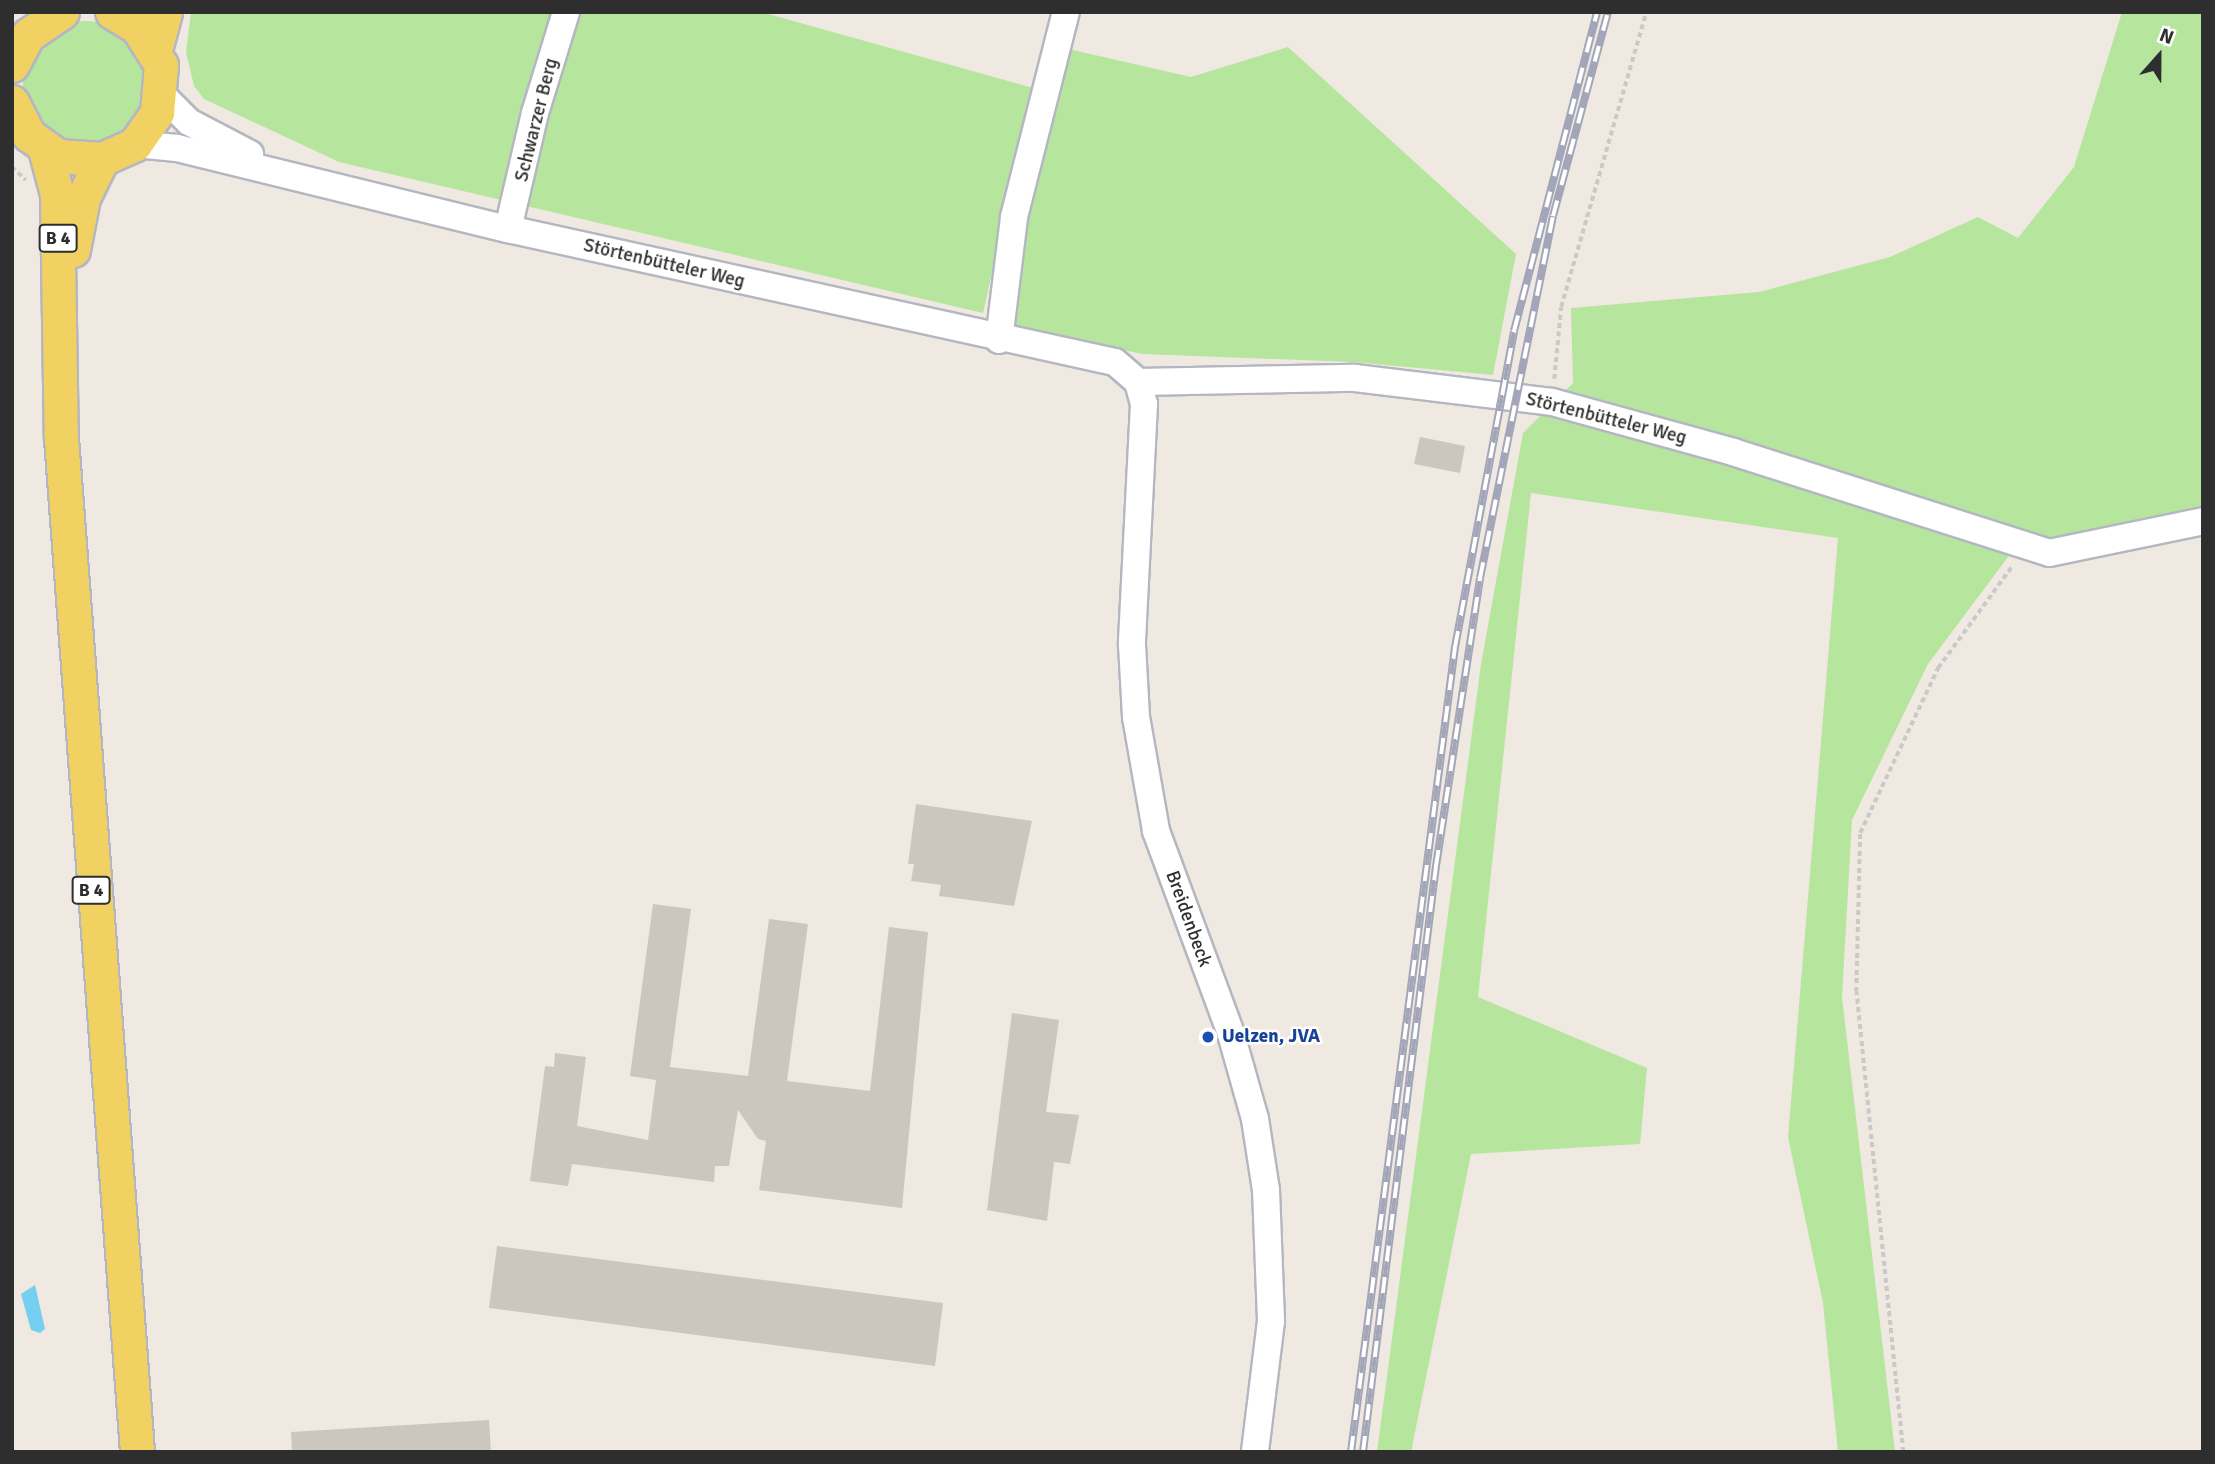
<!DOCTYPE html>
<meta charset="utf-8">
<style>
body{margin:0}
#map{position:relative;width:2215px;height:1464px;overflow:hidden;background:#efe9e1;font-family:Signika,sans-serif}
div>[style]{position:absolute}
.green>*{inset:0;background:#b6e59e}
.round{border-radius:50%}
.water>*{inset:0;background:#75cff0}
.building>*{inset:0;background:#cbc7bf}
.path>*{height:3.5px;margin-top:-1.75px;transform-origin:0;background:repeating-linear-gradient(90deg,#c9c9c9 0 5px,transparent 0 8.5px)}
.roads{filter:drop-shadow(2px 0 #b4b7c1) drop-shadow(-2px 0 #b4b7c1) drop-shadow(0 2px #b4b7c1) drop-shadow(0 -2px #b4b7c1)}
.minor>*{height:26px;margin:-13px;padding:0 13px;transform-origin:13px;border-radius:13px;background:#fff}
.major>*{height:33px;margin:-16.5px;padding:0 16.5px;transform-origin:16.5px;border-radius:16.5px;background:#f2d163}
.rail>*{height:8px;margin-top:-4px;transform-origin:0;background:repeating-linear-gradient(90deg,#fff 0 16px,#a3a6b8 0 32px);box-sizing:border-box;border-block:2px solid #a3a6b8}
.dots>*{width:19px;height:19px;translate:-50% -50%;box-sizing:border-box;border:4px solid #fff;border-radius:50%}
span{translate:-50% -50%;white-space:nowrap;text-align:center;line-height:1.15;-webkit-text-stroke:5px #fff;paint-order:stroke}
.shield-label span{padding:2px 5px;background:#fff;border:2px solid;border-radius:5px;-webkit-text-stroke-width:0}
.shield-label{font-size:18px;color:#2e2e2e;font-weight:700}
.street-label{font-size:19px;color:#2e2e2e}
.transit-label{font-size:19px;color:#164399;font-weight:700}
.left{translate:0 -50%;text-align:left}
.frame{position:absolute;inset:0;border:14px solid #2e2e2e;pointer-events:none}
.north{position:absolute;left:2124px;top:21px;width:70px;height:70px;-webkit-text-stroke:5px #fff;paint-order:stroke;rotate:21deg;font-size:19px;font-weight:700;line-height:28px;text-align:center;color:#2e2e2e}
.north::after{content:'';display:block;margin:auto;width:24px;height:32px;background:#2e2e2e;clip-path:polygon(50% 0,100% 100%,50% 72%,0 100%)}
</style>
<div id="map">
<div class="green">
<i style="clip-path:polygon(191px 12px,761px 12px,1033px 88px,983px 313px,339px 162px,204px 99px,194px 86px,186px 52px)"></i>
<i style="clip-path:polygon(2122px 12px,2203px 12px,2203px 509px,2052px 542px,2026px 533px,1928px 664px,1852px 820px,1842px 997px,1895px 1452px,1838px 1452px,1823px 1303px,1788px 1137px,1838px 538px,1531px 493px,1478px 997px,1647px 1068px,1640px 1144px,1471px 1154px,1411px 1452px,1377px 1452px,1481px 664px,1523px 433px,1573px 383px,1571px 308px,1759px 292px,1890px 257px,1978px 217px,2018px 238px,2074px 167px)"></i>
<i class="round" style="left:23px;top:21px;width:126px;height:126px"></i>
<i style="clip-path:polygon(1288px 47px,1516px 254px,1493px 375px,1354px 362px,1143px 354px,1015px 328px,1025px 218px,1064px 48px,1191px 77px)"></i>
</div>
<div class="water">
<i style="clip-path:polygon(35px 1285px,45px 1329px,40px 1333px,31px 1330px,21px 1294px)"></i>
</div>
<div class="building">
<i style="clip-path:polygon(1420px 437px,1465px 446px,1460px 473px,1414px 464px)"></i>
<i style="clip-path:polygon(916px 804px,1032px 821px,1014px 906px,939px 896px,941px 885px,911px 881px,914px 864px,908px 864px)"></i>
<i style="clip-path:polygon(653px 904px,691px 909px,670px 1067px,748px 1076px,769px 919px,808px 924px,787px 1081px,870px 1091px,889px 927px,928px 932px,902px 1208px,759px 1190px,766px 1141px,758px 1139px,738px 1110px,729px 1166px,715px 1166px,714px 1182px,572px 1164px,568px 1186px,530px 1181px,545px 1066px,554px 1067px,555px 1053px,586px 1057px,577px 1126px,648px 1140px,656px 1080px,630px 1076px)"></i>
<i style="clip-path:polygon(1012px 1013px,1059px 1020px,1046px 1112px,1079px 1115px,1070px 1164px,1054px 1162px,1047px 1221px,987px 1210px)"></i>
<i style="clip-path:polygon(497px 1246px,943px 1303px,935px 1366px,489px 1308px)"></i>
<i style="clip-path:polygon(489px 1420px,491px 1452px,292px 1452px,291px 1432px)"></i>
</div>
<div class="path">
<i style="left:12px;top:167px;width:19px;rotate:43deg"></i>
<i style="left:1554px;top:379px;width:72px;rotate:-84.4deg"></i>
<i style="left:1561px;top:307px;width:307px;rotate:-73.9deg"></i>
<i style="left:1903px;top:1452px;width:462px;rotate:-95.8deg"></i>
<i style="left:1856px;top:992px;width:159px;rotate:-88.6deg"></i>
<i style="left:1860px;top:833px;width:183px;rotate:-64.7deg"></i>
<i style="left:1938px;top:668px;width:127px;rotate:-53.9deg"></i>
</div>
<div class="roads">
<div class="minor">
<i style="left:162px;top:95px;width:38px;rotate:45deg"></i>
<i style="left:189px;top:122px;width:69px;rotate:27.7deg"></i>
<i style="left:135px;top:144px;width:42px;rotate:5.4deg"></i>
<i style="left:177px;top:148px;width:341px;rotate:13.8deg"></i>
<i style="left:508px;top:229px;width:621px;rotate:12.36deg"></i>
<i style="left:1115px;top:362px;width:30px;rotate:41deg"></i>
<i style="left:1138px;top:382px;width:217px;rotate:-1.1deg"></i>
<i style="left:1355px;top:378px;width:198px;rotate:6.9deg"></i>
<i style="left:1552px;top:402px;width:188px;rotate:15.4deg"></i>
<i style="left:1733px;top:452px;width:332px;rotate:17.7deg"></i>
<i style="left:2049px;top:553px;width:157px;rotate:-11.7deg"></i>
<i style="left:508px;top:229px;width:119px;rotate:-76.9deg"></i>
<i style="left:535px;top:113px;width:106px;rotate:-72.9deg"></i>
<i style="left:999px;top:340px;width:124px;rotate:-83deg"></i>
<i style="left:1014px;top:217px;width:211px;rotate:-75.8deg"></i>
<i style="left:1138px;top:382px;width:23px;rotate:75deg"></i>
<i style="left:1144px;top:404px;width:241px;rotate:92.9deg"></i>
<i style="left:1132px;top:645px;width:72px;rotate:86.8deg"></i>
<i style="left:1136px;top:717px;width:116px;rotate:80deg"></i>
<i style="left:1156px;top:831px;width:216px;rotate:69.7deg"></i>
<i style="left:1231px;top:1034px;width:88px;rotate:74.2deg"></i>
<i style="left:1255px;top:1119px;width:72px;rotate:81.2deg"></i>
<i style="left:1266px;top:1190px;width:131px;rotate:87.8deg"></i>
<i style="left:1271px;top:1321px;width:132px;rotate:97deg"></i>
</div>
<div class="major">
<i style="left:155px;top:50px;width:39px;rotate:-75deg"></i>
<i style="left:12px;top:65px;width:34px;rotate:-62deg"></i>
<i style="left:28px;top:35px;width:41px;rotate:-34.1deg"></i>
<i style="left:12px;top:102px;width:37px;rotate:63deg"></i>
<i style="left:29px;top:135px;width:36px;rotate:36deg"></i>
<i style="left:58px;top:156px;width:44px;rotate:3.9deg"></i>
<i style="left:102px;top:159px;width:36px;rotate:-24deg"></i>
<i style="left:135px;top:144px;width:38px;rotate:-55deg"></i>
<i style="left:157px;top:113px;width:48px;rotate:-85.2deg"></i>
<i style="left:161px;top:65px;width:45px;rotate:-122.3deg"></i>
<i style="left:137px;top:27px;width:29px;rotate:-149deg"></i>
<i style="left:45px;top:149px;width:47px;rotate:75.1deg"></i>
<i style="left:57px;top:194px;width:244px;rotate:89.1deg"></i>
<i style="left:61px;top:438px;width:1017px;rotate:85.71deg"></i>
<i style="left:73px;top:250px;width:53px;rotate:-79.1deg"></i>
<i style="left:83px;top:198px;width:43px;rotate:-64deg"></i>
</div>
</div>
<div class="rail">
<i style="left:1351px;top:1452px;width:812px;rotate:-82.64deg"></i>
<i style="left:1455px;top:647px;width:321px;rotate:-79.4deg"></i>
<i style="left:1514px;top:331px;width:330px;rotate:-75.4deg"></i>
<i style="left:1363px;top:1452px;width:591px;rotate:-82.9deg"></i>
<i style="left:1436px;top:866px;width:291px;rotate:-81.3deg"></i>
<i style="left:1480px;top:578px;width:369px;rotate:-78.6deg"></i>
<i style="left:1553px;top:216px;width:211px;rotate:-74.9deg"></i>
</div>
<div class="dots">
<i style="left:1208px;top:1037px;background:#1a4fb4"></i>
</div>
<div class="shield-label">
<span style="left:58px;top:238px">B 4</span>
<span style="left:91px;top:890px">B 4</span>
</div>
<div class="street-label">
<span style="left:537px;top:120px;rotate:-76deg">Schwarzer Berg</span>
<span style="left:664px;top:264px;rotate:13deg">Störtenbütteler Weg</span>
<span style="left:1606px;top:419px;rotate:14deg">Störtenbütteler Weg</span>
<span style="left:1188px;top:919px;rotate:70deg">Breidenbeck</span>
</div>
<div class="transit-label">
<span class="left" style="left:1222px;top:1037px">Uelzen, JVA</span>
</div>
<div class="frame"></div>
<div class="north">N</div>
</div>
